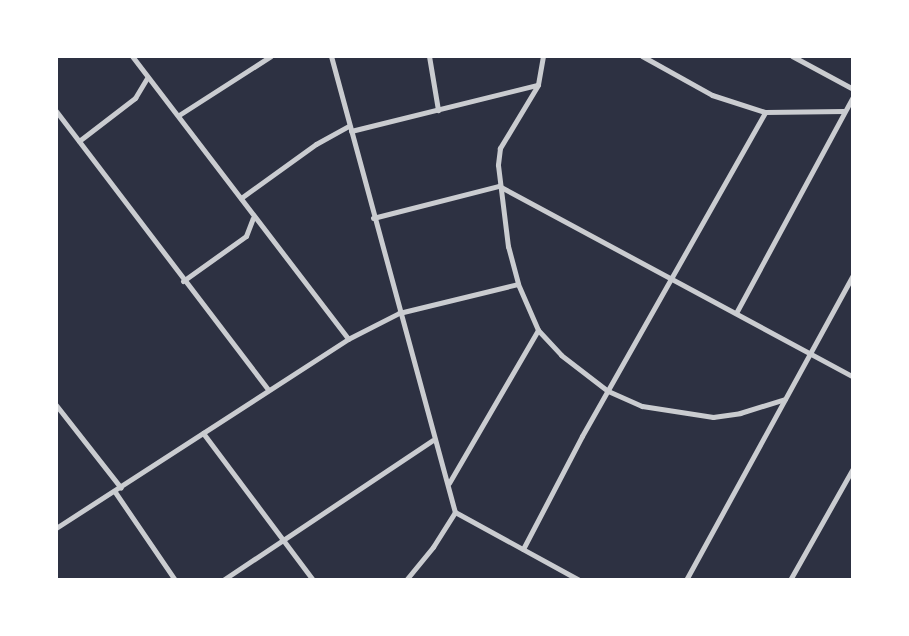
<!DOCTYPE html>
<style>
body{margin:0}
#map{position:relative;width:909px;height:636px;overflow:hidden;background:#2d3142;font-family:Commissioner,sans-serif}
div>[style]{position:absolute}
.service>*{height:5px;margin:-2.5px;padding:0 2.5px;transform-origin:2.5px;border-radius:2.5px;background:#caccd0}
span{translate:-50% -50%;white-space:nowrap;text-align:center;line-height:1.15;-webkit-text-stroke:7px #fff;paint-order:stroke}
.frame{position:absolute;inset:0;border:58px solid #fff;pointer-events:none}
</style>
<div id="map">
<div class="service">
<i style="left:132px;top:56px;width:356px;rotate:52.6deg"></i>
<i style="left:331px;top:56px;width:473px;rotate:74.8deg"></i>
<i style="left:455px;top:512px;width:141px;rotate:28.7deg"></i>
<i style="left:429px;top:56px;width:55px;rotate:80.5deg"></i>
<i style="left:543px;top:56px;width:29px;rotate:100deg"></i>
<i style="left:538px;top:85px;width:74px;rotate:121.1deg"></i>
<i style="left:500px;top:148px;width:17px;rotate:97deg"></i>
<i style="left:498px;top:165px;width:82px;rotate:83deg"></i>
<i style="left:508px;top:246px;width:39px;rotate:75deg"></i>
<i style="left:518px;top:284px;width:50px;rotate:66.5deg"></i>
<i style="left:538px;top:330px;width:34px;rotate:47deg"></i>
<i style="left:561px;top:355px;width:59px;rotate:37.5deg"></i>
<i style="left:608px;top:391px;width:37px;rotate:24deg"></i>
<i style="left:642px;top:406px;width:72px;rotate:8.8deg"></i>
<i style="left:713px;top:417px;width:27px;rotate:-8deg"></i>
<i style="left:740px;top:413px;width:47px;rotate:-17.3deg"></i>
<i style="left:642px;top:56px;width:80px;rotate:29.1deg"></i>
<i style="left:712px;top:95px;width:56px;rotate:17.8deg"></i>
<i style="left:765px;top:112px;width:79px;rotate:-0.7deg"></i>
<i style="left:792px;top:56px;width:69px;rotate:28.4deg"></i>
<i style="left:56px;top:111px;width:350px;rotate:52.7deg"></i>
<i style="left:179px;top:115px;width:109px;rotate:-32.7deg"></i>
<i style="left:351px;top:131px;width:192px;rotate:-13.9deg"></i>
<i style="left:79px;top:141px;width:71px;rotate:-37.5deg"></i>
<i style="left:135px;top:98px;width:23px;rotate:-59deg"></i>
<i style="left:499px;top:186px;width:402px;rotate:28.3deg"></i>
<i style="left:241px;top:198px;width:92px;rotate:-35.8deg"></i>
<i style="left:316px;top:144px;width:38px;rotate:-29deg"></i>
<i style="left:373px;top:218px;width:130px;rotate:-14.3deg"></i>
<i style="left:183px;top:281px;width:77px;rotate:-35.5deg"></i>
<i style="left:246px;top:236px;width:19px;rotate:-69deg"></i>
<i style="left:736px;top:313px;width:246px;rotate:-61.6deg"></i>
<i style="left:56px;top:405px;width:105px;rotate:51.9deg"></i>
<i style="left:203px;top:433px;width:184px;rotate:53.2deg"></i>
<i style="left:449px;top:483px;width:177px;rotate:-59.8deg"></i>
<i style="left:115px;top:492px;width:107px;rotate:55.7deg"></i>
<i style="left:56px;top:528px;width:348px;rotate:-32.9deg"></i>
<i style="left:348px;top:339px;width:57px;rotate:-27deg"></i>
<i style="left:399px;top:313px;width:122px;rotate:-13.7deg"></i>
<i style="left:523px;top:549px;width:127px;rotate:-62.4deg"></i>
<i style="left:582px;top:436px;width:372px;rotate:-60.5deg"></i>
<i style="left:223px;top:580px;width:252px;rotate:-33.7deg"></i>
<i style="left:406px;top:580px;width:43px;rotate:-50.7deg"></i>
<i style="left:433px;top:547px;width:41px;rotate:-57.8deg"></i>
<i style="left:686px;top:580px;width:348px;rotate:-61.3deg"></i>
<i style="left:790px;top:580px;width:129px;rotate:-60.6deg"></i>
</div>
<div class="frame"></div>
</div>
